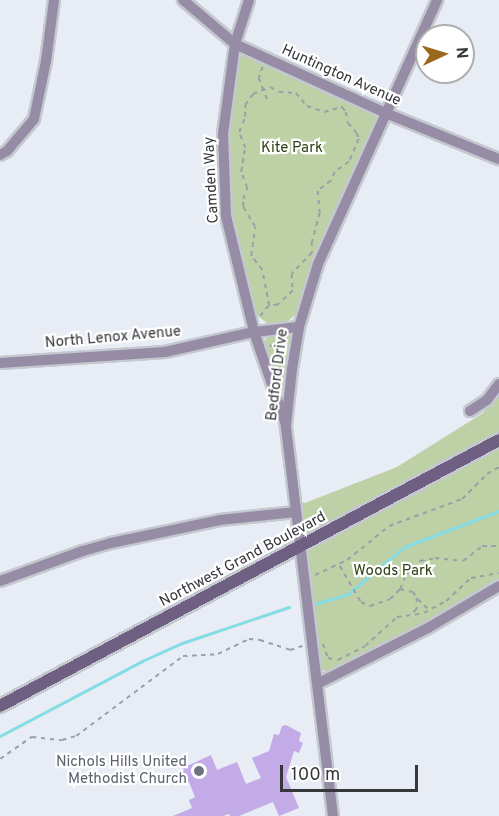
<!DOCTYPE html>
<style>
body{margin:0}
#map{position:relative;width:499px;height:816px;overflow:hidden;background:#e8ecf4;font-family:Overpass,sans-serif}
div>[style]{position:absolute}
.green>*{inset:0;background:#bed0a6}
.stream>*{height:3px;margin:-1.5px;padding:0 1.5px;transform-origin:1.5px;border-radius:1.5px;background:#84dce5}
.building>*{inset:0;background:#c2abe6}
.path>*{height:1.5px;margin-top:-0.75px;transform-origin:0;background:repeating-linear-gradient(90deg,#9c9fa5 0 4.5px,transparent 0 9px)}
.roads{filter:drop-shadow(2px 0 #c4c8cf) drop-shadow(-2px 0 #c4c8cf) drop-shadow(0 2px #c4c8cf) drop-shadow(0 -2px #c4c8cf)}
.street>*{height:10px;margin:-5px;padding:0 5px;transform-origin:5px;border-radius:5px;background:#968ca6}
.secondary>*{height:12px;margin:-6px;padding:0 6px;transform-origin:6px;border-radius:6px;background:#6e5f83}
.dots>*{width:16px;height:16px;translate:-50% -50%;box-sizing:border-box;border:3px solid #fff;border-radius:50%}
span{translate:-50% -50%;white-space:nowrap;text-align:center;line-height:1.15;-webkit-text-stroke:4.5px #fff;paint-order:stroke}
.street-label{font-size:15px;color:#35373a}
.park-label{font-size:15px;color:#2f3f14}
.worship-label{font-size:15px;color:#5b616d}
.right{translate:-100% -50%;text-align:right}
.north{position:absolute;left:415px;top:24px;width:60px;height:60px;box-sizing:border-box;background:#fff;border:2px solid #aeafb0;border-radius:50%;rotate:86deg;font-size:16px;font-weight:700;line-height:24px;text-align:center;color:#35373a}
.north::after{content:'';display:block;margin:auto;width:21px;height:27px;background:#9b691d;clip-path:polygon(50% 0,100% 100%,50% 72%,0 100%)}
.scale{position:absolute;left:280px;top:765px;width:138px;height:27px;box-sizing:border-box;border:3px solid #35373a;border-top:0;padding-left:8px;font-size:18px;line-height:21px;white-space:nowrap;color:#35373a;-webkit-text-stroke:4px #fff;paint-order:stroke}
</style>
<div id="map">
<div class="green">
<i style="clip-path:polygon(248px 55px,287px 75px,375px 113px,379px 118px,313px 264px,296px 314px,288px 321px,276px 325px,267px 323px,254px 313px,234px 240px,227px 179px,227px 146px,237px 59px,239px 56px)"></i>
<i style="clip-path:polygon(284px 332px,292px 337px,285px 385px,282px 387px,278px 383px,264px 342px,269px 335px)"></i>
<i style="clip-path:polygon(499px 394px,499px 433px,309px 535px,304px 533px,300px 502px,305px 503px,397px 467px,483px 413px)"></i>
<i style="clip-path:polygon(499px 446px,499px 579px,418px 627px,328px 672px,324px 671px,321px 667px,305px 556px,307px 550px)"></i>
</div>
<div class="stream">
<i style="left:314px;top:604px;width:35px;rotate:-16deg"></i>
<i style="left:348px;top:594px;width:73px;rotate:-40deg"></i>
<i style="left:404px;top:547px;width:102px;rotate:-20.8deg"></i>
<i style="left:0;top:736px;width:161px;rotate:-27.8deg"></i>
<i style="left:142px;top:661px;width:44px;rotate:-24.2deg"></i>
<i style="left:182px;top:643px;width:113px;rotate:-18.6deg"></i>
</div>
<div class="building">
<i style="clip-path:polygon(286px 725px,301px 733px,299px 741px,303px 743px,299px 753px,294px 751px,286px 777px,299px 808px,279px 816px,273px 802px,239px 816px,230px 816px,229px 814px,223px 816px,173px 816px,192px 808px,189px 800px,195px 797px,189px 782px,186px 783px,181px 770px,183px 768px,211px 755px,217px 770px,237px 762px,246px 784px,261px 778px,252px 758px,269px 751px,274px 734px,279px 735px,282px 726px)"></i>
</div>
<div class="path">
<i style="left:263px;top:67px;width:12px;rotate:110deg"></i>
<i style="left:259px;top:78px;width:25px;rotate:69deg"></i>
<i style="left:270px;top:87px;width:10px;rotate:29deg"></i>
<i style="left:279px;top:92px;width:17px;rotate:3deg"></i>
<i style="left:296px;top:93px;width:17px;rotate:50deg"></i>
<i style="left:307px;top:106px;width:18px;rotate:19deg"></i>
<i style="left:324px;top:112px;width:19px;rotate:-16deg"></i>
<i style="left:342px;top:107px;width:6px;rotate:51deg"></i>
<i style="left:346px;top:112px;width:11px;rotate:80deg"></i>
<i style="left:348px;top:123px;width:13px;rotate:48deg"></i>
<i style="left:357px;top:133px;width:6px;rotate:72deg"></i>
<i style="left:359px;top:139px;width:25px;rotate:113deg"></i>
<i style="left:349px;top:162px;width:17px;rotate:144deg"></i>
<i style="left:335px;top:172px;width:10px;rotate:114deg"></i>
<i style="left:331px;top:181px;width:16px;rotate:142deg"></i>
<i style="left:318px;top:191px;width:22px;rotate:85deg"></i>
<i style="left:320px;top:213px;width:30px;rotate:105deg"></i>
<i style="left:312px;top:242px;width:11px;rotate:90deg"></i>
<i style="left:312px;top:253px;width:29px;rotate:134deg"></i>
<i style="left:292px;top:274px;width:17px;rotate:87deg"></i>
<i style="left:293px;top:291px;width:21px;rotate:137deg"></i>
<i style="left:278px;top:305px;width:9px;rotate:174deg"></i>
<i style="left:269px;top:306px;width:37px;rotate:-101deg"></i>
<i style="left:262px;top:270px;width:18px;rotate:-128deg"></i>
<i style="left:251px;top:256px;width:29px;rotate:-82deg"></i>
<i style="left:255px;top:227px;width:23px;rotate:-121deg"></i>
<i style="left:243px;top:207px;width:8px;rotate:-90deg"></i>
<i style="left:243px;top:199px;width:12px;rotate:-70deg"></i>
<i style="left:247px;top:188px;width:17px;rotate:-111deg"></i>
<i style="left:241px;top:172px;width:24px;rotate:-81deg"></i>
<i style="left:245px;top:148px;width:17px;rotate:-111deg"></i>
<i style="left:239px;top:132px;width:16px;rotate:-68deg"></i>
<i style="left:245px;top:117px;width:12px;rotate:-90deg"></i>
<i style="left:245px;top:105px;width:14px;rotate:-54deg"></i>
<i style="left:253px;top:94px;width:18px;rotate:-22deg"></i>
<i style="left:260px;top:316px;width:13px;rotate:-51deg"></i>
<i style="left:270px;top:345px;width:12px;rotate:35deg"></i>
<i style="left:280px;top:352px;width:7px;rotate:-34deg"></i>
<i style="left:279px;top:371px;width:19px;rotate:-87deg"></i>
<i style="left:340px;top:566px;width:42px;rotate:59.7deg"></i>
<i style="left:361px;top:602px;width:10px;rotate:24deg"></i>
<i style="left:370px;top:606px;width:21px;rotate:-19deg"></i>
<i style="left:390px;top:599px;width:14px;rotate:-45deg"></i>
<i style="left:400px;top:589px;width:16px;rotate:-68deg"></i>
<i style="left:406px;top:574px;width:19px;rotate:-43deg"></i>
<i style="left:420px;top:561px;width:15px;rotate:-11deg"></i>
<i style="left:435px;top:558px;width:28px;rotate:6deg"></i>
<i style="left:463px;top:561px;width:24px;rotate:-38deg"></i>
<i style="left:482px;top:546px;width:17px"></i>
<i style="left:315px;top:575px;width:35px;rotate:-25deg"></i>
<i style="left:347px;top:560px;width:54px;rotate:-39deg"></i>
<i style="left:389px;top:526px;width:78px;rotate:-20.3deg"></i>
<i style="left:462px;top:499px;width:35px;rotate:-45deg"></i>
<i style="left:487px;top:474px;width:14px;rotate:-30deg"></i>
<i style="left:400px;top:589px;width:13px;rotate:13deg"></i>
<i style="left:413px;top:592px;width:7px;rotate:56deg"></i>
<i style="left:417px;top:598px;width:11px;rotate:90deg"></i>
<i style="left:417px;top:609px;width:7px;rotate:135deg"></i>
<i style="left:418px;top:599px;width:16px;rotate:45deg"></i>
<i style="left:323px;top:644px;width:15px;rotate:70deg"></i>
<i style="left:328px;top:658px;width:10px;rotate:11deg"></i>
<i style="left:338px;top:660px;width:30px;rotate:-27deg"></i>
<i style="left:365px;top:646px;width:43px;rotate:-42.2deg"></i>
<i style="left:397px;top:617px;width:27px;rotate:-8deg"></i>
<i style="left:424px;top:613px;width:25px;rotate:-29deg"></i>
<i style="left:446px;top:601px;width:34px;rotate:-43deg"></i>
<i style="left:471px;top:578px;width:28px;rotate:-10deg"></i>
<i style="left:0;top:759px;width:39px;rotate:-35deg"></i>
<i style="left:32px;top:737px;width:30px;rotate:6deg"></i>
<i style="left:62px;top:740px;width:15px;rotate:-16deg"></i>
<i style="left:76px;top:736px;width:134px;rotate:-36.8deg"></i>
<i style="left:183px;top:656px;width:35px;rotate:-3deg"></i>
<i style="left:218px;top:654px;width:34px;rotate:-26deg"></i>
<i style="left:249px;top:639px;width:11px;rotate:5deg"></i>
<i style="left:260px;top:640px;width:32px;rotate:18deg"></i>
<i style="left:290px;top:650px;width:13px;rotate:-18deg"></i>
</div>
<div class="roads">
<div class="street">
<i style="left:183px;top:0;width:68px;rotate:40.2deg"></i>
<i style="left:235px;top:44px;width:168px;rotate:24.6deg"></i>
<i style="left:388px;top:114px;width:120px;rotate:22.1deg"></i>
<i style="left:249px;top:0;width:46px;rotate:107.7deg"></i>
<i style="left:235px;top:44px;width:91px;rotate:97.6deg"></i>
<i style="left:223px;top:134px;width:82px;rotate:87.9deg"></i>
<i style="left:226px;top:216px;width:119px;rotate:76.4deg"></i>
<i style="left:254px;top:332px;width:95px;rotate:71deg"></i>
<i style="left:0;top:155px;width:8px;rotate:-30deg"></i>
<i style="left:7px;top:151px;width:42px;rotate:-49.8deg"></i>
<i style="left:34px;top:119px;width:59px;rotate:-78.3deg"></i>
<i style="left:46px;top:61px;width:62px;rotate:-82.5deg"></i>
<i style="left:0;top:363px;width:165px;rotate:-3.8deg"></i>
<i style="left:165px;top:352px;width:91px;rotate:-12.7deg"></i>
<i style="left:254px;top:332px;width:45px;rotate:-6.3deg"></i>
<i style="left:470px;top:411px;width:20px;rotate:-33deg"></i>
<i style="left:487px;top:400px;width:20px;rotate:-53deg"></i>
<i style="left:0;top:581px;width:88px;rotate:-19.9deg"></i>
<i style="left:83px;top:551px;width:29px;rotate:-16deg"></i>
<i style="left:111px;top:543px;width:111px;rotate:-11.9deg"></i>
<i style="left:220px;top:520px;width:76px;rotate:-6deg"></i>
<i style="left:319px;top:683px;width:122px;rotate:-26.8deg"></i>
<i style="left:428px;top:628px;width:82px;rotate:-30.6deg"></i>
<i style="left:333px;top:816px;width:394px;rotate:-96.9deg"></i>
<i style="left:286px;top:425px;width:56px;rotate:-83.9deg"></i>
<i style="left:292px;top:369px;width:43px;rotate:-80.5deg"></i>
<i style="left:299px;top:327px;width:66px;rotate:-73.2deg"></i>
<i style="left:318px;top:264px;width:290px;rotate:-65.7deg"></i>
</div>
<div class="secondary">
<i style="left:0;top:706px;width:565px;rotate:-28.06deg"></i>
</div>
</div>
<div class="dots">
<i style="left:199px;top:771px;background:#6b7280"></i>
</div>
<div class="street-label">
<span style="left:341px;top:76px;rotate:24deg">Huntington Avenue</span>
<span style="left:212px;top:180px;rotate:-93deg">Camden Way</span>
<span style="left:113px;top:338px;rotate:-5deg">North Lenox Avenue</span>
<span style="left:278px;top:375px;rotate:-83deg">Bedford Drive</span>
<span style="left:243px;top:560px;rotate:-28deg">Northwest Grand Boulevard</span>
</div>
<div class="park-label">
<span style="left:292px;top:149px">Kite Park</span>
<span style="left:393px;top:572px">Woods Park</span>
</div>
<div class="worship-label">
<span class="right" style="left:187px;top:771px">Nichols Hills United<br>Methodist Church</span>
</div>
<div class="north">N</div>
<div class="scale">100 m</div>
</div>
